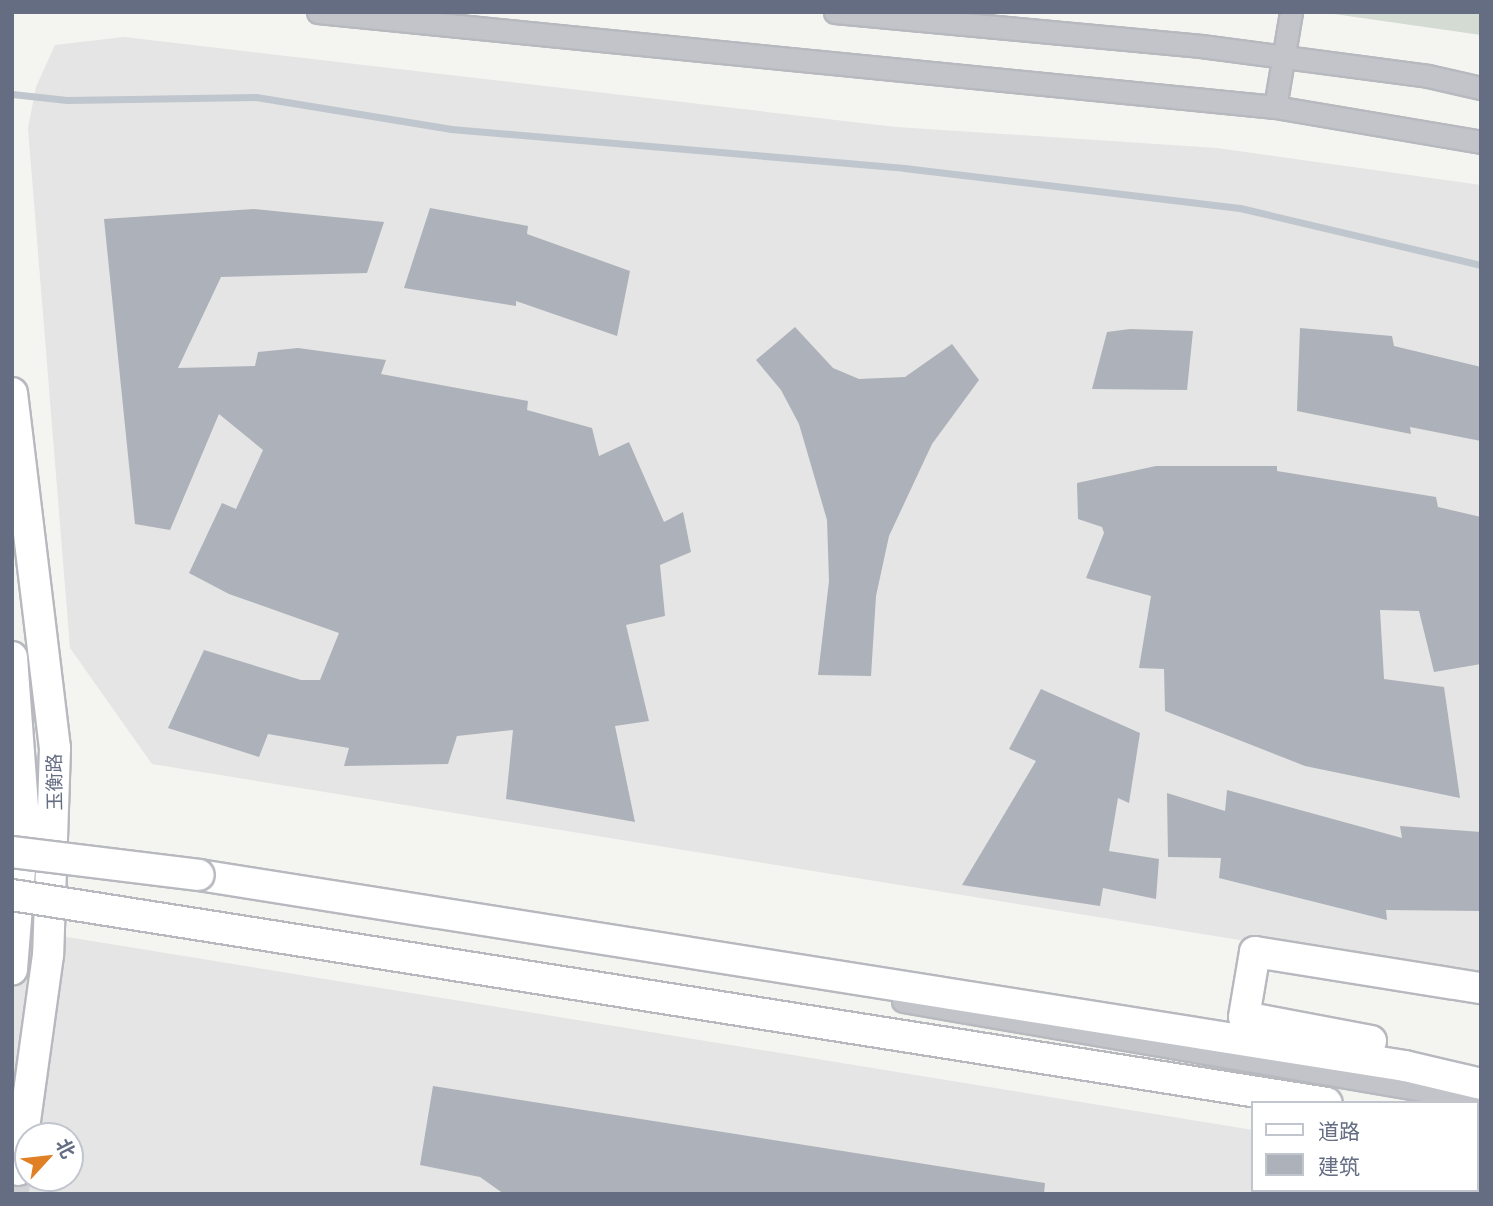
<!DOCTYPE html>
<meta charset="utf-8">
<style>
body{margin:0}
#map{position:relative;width:1493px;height:1206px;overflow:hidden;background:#f4f5f1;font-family:Raleway,"Noto Sans SC",sans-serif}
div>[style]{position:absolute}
.built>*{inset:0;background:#e4e5e4}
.green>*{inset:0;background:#d3dbd2}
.stream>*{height:7px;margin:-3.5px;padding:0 3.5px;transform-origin:3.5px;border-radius:3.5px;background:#bfc6cd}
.building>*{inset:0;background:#adb1b9}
.secondary-tunnel>*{height:30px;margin-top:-15px;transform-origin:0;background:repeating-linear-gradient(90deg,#d0d3d5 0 30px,transparent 0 45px)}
.roads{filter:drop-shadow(2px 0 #b7b9bf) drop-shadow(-2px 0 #b7b9bf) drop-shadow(0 2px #b7b9bf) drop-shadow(0 -2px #b7b9bf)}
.street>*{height:21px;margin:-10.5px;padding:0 10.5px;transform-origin:10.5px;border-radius:10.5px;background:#c2c4c9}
.secondary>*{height:30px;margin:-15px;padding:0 15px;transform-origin:15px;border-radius:15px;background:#fff}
.bridges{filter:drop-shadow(2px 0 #b7b9bf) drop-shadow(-2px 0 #b7b9bf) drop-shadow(0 2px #b7b9bf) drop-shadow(0 -2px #b7b9bf)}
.secondary-bridge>*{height:30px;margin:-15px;padding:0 15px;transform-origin:15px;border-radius:15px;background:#fff}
span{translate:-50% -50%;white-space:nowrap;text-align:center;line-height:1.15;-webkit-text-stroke:7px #fff;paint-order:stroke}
.street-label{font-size:19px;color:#646d82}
.frame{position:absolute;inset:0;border:14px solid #646d82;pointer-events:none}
.legend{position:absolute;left:1251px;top:1101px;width:228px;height:91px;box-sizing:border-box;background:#fff;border:2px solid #c1c5cd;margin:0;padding:9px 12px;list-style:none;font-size:21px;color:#646d82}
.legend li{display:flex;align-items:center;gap:14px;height:35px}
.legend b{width:35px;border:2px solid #c1c5cd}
.north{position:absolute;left:14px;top:1122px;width:70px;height:70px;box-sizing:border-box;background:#fff;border:2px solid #c1c5cd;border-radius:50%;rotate:63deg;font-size:19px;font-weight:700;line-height:28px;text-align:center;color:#646d82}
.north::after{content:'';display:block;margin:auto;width:24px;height:32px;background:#e17f24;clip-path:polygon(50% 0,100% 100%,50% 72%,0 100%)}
</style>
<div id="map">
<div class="built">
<i style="clip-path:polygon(124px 37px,896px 127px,1217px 148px,1481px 185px,1481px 979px,152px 764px,70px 648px,28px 128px,36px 87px,55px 45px)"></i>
<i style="clip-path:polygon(evenodd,12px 928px,1253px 1130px,1253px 1190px,1477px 1190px,1477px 1167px,1481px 1194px,12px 1194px,12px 928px,28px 1136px,70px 1136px,70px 1178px,28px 1178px,28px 1136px)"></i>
</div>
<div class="green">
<i style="clip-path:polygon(1320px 12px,1481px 12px,1481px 35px)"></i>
</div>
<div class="stream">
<i style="left:12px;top:94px;width:55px;rotate:6.2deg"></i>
<i style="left:67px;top:100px;width:189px;rotate:-0.9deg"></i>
<i style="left:256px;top:97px;width:198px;rotate:9.3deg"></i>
<i style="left:451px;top:129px;width:455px;rotate:4.9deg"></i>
<i style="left:904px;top:168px;width:338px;rotate:6.8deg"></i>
<i style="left:1240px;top:208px;width:248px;rotate:13.3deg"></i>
</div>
<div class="building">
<i style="clip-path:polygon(430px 208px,528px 226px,527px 234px,630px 271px,617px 336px,516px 301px,516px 306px,404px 288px)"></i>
<i style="clip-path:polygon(254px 209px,384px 222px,367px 273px,221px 277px,178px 368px,255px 366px,258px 352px,298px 348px,386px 360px,381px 374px,528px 401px,527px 410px,592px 428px,599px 456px,629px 442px,664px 522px,683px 512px,691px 552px,660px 565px,665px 616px,626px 625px,649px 721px,615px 726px,635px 822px,506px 799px,513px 730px,457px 736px,448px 764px,344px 766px,349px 748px,268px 734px,259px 757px,168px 728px,204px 650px,301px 680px,320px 680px,339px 633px,229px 594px,189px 573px,222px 503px,236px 509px,263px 450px,219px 414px,170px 530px,135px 524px,104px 219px)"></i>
<i style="clip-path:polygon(795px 327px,833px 368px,859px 379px,905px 377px,952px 344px,979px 380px,932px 444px,889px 536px,876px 596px,871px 676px,818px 675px,829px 581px,827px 520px,799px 424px,781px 390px,756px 360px)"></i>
<i style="clip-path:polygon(1300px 328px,1392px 336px,1394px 346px,1481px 367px,1481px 441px,1410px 427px,1411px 434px,1297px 411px)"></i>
<i style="clip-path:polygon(1130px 329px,1193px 331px,1187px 390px,1092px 389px,1107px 332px)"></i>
<i style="clip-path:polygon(1156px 466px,1277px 466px,1277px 471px,1436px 497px,1438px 507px,1481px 517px,1481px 664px,1434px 672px,1419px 611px,1380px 610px,1384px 679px,1444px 687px,1460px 798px,1305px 766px,1165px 711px,1164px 669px,1139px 668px,1151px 596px,1086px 578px,1104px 533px,1102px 527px,1078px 519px,1077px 483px)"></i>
<i style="clip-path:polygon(1041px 689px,1140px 733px,1129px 803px,1118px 798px,1109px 851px,1159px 859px,1156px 899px,1103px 888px,1100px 906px,962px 885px,1036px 761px,1009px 749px)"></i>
<i style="clip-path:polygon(1227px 790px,1402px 838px,1400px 826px,1481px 832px,1481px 911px,1386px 910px,1387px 920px,1219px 878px,1221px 858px,1168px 857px,1167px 793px,1225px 811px)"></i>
<i style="clip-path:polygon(433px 1086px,1045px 1183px,1044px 1194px,504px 1194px,480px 1177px,420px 1165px)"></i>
</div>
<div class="secondary-tunnel">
<i style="left:13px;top:1194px;width:25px;rotate:-78deg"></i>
</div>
<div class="roads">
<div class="street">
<i style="left:318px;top:12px;width:962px;rotate:5.67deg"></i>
<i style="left:1275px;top:107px;width:209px;rotate:9.6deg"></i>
<i style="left:835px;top:12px;width:368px;rotate:5.3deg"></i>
<i style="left:1201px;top:46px;width:229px;rotate:7.5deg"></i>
<i style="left:1428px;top:76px;width:54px;rotate:12.8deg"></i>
<i style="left:1275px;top:107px;width:96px;rotate:-80.4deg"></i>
<i style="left:903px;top:1001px;width:586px;rotate:9.72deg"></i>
</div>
<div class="secondary">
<i style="left:12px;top:393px;width:358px;rotate:83.1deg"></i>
<i style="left:55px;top:748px;width:207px;rotate:91.9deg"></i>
<i style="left:48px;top:955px;width:217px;rotate:97.9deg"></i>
<i style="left:12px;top:657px;width:163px;rotate:85.8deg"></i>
<i style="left:24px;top:820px;width:150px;rotate:94.6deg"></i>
<i style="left:199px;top:875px;width:1221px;rotate:9deg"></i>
<i style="left:1405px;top:1066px;width:78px;rotate:13.3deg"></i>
<i style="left:1371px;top:1041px;width:129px;rotate:-169.3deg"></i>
<i style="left:1244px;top:1017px;width:66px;rotate:-80.4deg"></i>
<i style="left:1255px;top:952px;width:229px;rotate:9.1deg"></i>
<i style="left:1477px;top:1130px;width:4px;rotate:14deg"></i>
</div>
</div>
<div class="bridges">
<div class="secondary-bridge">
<i style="left:12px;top:852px;width:188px;rotate:7deg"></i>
<i style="left:12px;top:895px;width:1331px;rotate:8.99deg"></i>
</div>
</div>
<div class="street-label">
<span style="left:55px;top:782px;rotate:-91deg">玉衡路</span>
</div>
<div class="frame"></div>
<ul class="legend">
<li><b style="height:9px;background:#fff"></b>道路</li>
<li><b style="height:19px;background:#adb1b9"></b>建筑</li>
</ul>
<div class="north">北</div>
</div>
